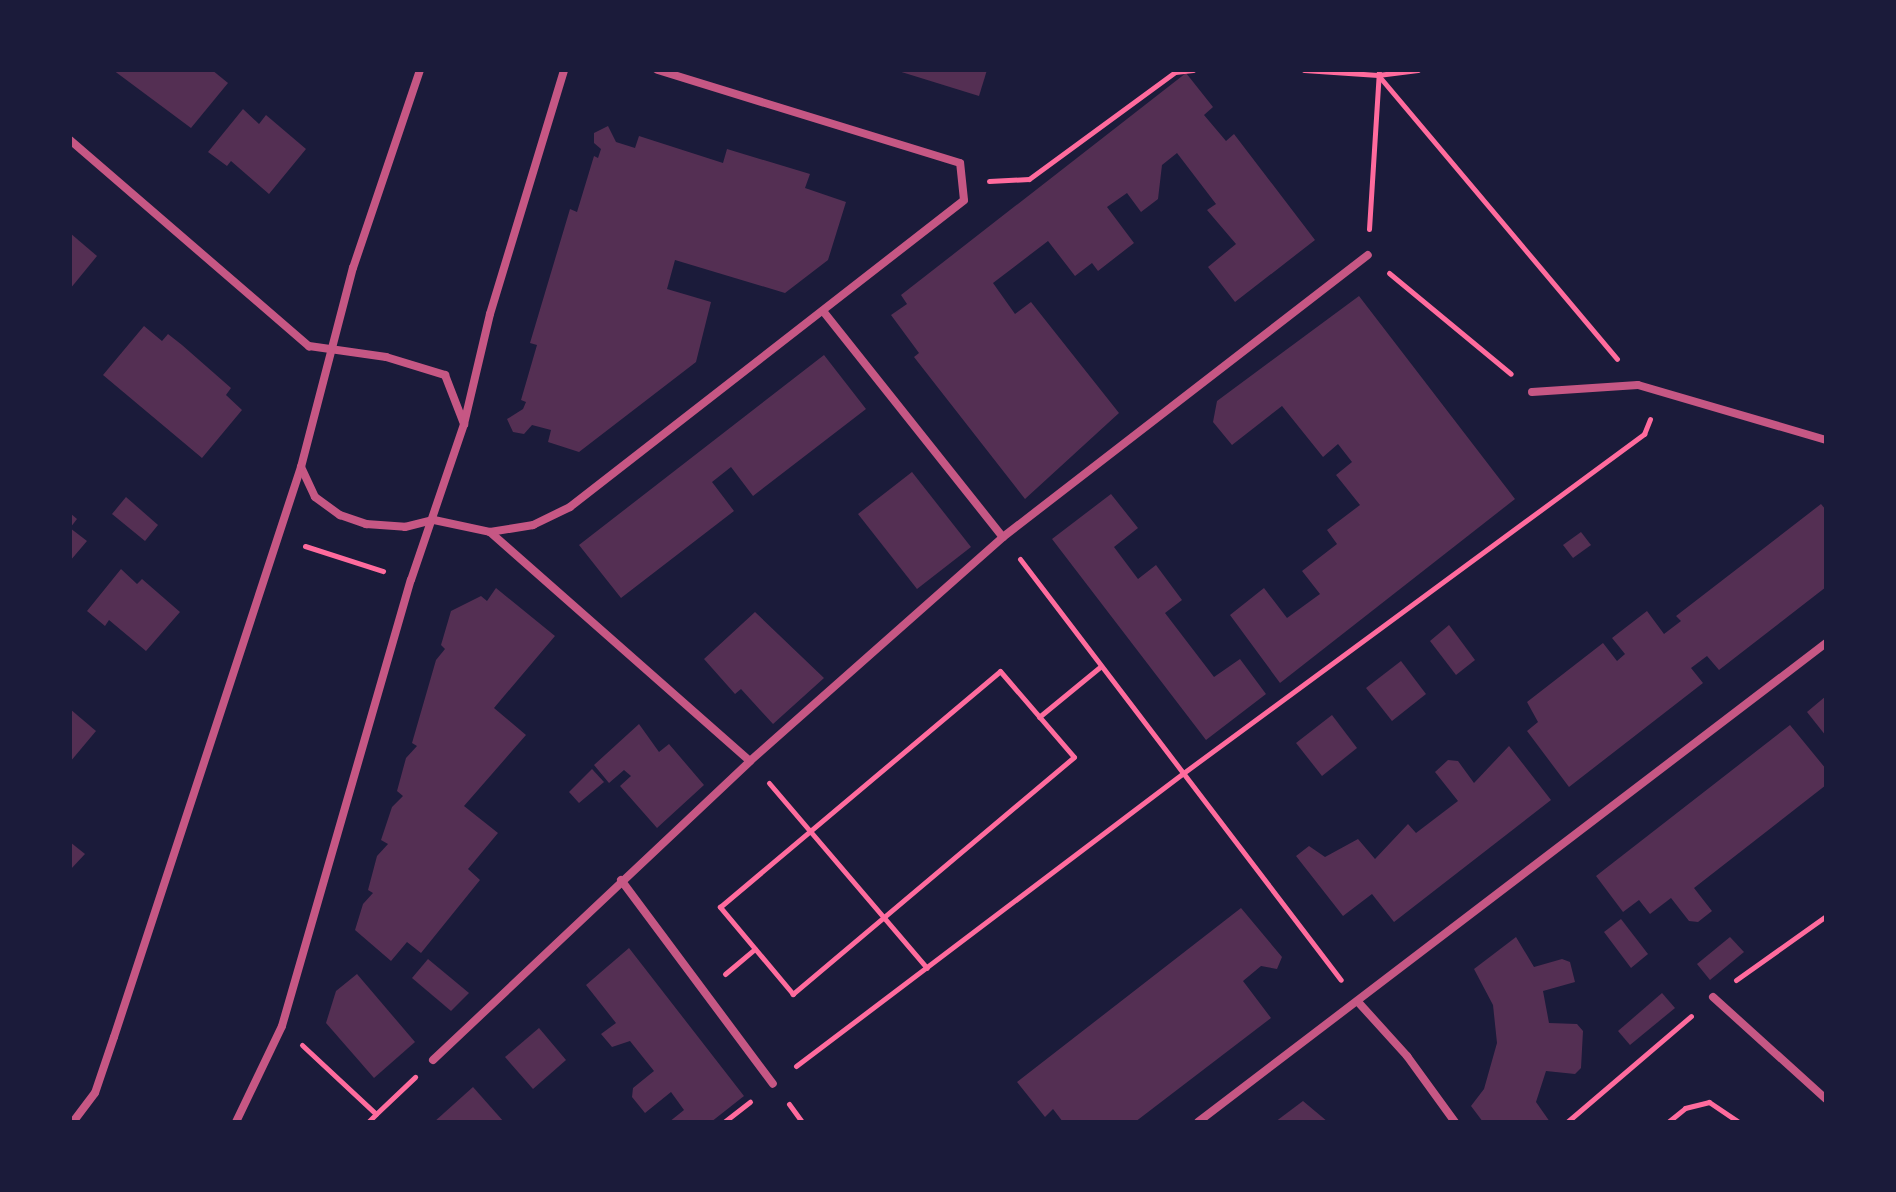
<!DOCTYPE html>
<style>
body{margin:0}
#map{position:relative;width:1896px;height:1192px;overflow:hidden;background:#1b1b3a;font-family:"Noto Sans",sans-serif}
div>[style]{position:absolute}
.building>*{inset:0;background:#542f53}
.path>*{height:5px;margin:-2.5px;padding:0 2.5px;transform-origin:2.5px;border-radius:2.5px;background:#ff6b9d}
.minor>*{height:8px;margin:-4px;padding:0 4px;transform-origin:4px;border-radius:4px;background:#c65784}
span{translate:-50% -50%;white-space:nowrap;text-align:center;line-height:1.15;-webkit-text-stroke:6px #1b1b3a;paint-order:stroke}
.frame{position:absolute;inset:0;border:72px solid #1b1b3a;pointer-events:none}
</style>
<div id="map">
<div class="building">
<i style="clip-path:polygon(113px 70px,212px 70px,228px 83px,191px 128px)"></i>
<i style="clip-path:polygon(895px 70px,987px 70px,979px 96px)"></i>
<i style="clip-path:polygon(1186px 73px,1213px 107px,1204px 115px,1226px 141px,1234px 134px,1315px 240px,1235px 302px,1208px 267px,1236px 244px,1207px 210px,1216px 204px,1177px 153px,1162px 165px,1158px 199px,1141px 212px,1127px 193px,1107px 207px,1134px 243px,1098px 271px,1092px 263px,1075px 276px,1048px 241px,993px 283px,1015px 314px,1031px 302px,1119px 413px,1025px 499px,914px 357px,919px 353px,891px 315px,907px 304px,901px 295px)"></i>
<i style="clip-path:polygon(243px 109px,259px 124px,266px 115px,306px 149px,269px 194px,231px 161px,227px 166px,208px 152px)"></i>
<i style="clip-path:polygon(608px 126px,616px 142px,635px 148px,639px 136px,723px 163px,727px 149px,810px 174px,805px 188px,846px 202px,828px 260px,785px 293px,675px 260px,667px 289px,711px 302px,696px 362px,579px 452px,548px 442px,551px 430px,532px 425px,524px 434px,513px 432px,507px 419px,523px 409px,526px 402px,521px 400px,537px 345px,530px 343px,570px 209px,577px 212px,594px 156px,598px 158px,601px 149px,594px 143px,594px 133px)"></i>
<i style="clip-path:polygon(70px 233px,97px 256px,70px 289px)"></i>
<i style="clip-path:polygon(1359px 296px,1515px 499px,1280px 683px,1230px 615px,1264px 588px,1287px 618px,1320px 594px,1302px 571px,1337px 544px,1327px 530px,1360px 505px,1336px 475px,1352px 462px,1338px 444px,1323px 457px,1282px 406px,1232px 445px,1213px 422px,1217px 401px)"></i>
<i style="clip-path:polygon(144px 326px,162px 341px,168px 334px,182px 345px,231px 388px,226px 395px,242px 410px,202px 458px,103px 375px)"></i>
<i style="clip-path:polygon(824px 355px,866px 409px,753px 496px,731px 467px,712px 482px,734px 511px,621px 598px,579px 545px)"></i>
<i style="clip-path:polygon(912px 472px,971px 547px,917px 589px,858px 514px)"></i>
<i style="clip-path:polygon(1111px 494px,1138px 528px,1114px 547px,1138px 579px,1156px 565px,1182px 600px,1165px 613px,1214px 677px,1240px 659px,1266px 694px,1206px 740px,1052px 539px)"></i>
<i style="clip-path:polygon(126px 497px,158px 525px,145px 541px,112px 514px)"></i>
<i style="clip-path:polygon(1821px 504px,1826px 510px,1826px 587px,1719px 670px,1707px 656px,1691px 668px,1703px 683px,1569px 787px,1527px 731px,1538px 722px,1527px 702px,1603px 643px,1617px 661px,1625px 654px,1612px 638px,1647px 611px,1664px 634px,1681px 621px,1676px 616px)"></i>
<i style="clip-path:polygon(70px 513px,77px 519px,70px 528px,87px 541px,70px 561px)"></i>
<i style="clip-path:polygon(1581px 532px,1591px 545px,1573px 558px,1563px 545px)"></i>
<i style="clip-path:polygon(121px 569px,137px 584px,142px 579px,180px 612px,146px 651px,109px 620px,105px 626px,87px 611px)"></i>
<i style="clip-path:polygon(496px 588px,555px 636px,494px 708px,526px 735px,464px 806px,498px 833px,468px 869px,480px 880px,421px 953px,407px 942px,391px 961px,355px 930px,363px 904px,373px 893px,368px 890px,377px 856px,388px 844px,381px 840px,392px 807px,403px 796px,397px 791px,406px 758px,417px 746px,412px 743px,436px 660px,445px 649px,441px 645px,451px 611px,481px 596px,487px 601px)"></i>
<i style="clip-path:polygon(755px 612px,824px 678px,773px 724px,741px 689px,735px 694px,704px 659px)"></i>
<i style="clip-path:polygon(1449px 625px,1475px 660px,1456px 675px,1430px 641px)"></i>
<i style="clip-path:polygon(1401px 661px,1426px 694px,1392px 721px,1366px 688px)"></i>
<i style="clip-path:polygon(1826px 696px,1826px 736px,1807px 712px)"></i>
<i style="clip-path:polygon(70px 709px,96px 731px,70px 762px)"></i>
<i style="clip-path:polygon(1332px 715px,1357px 748px,1322px 776px,1296px 743px)"></i>
<i style="clip-path:polygon(639px 724px,659px 752px,669px 744px,704px 785px,657px 828px,620px 786px,631px 776px,624px 770px,609px 783px,594px 765px)"></i>
<i style="clip-path:polygon(1790px 725px,1826px 769px,1826px 785px,1694px 888px,1712px 911px,1698px 922px,1689px 921px,1671px 898px,1650px 914px,1639px 900px,1623px 912px,1596px 876px)"></i>
<i style="clip-path:polygon(1509px 746px,1551px 800px,1394px 922px,1372px 894px,1343px 916px,1296px 856px,1309px 846px,1325px 857px,1358px 839px,1375px 859px,1408px 824px,1416px 833px,1458px 801px,1435px 772px,1448px 760px,1458px 761px,1474px 783px)"></i>
<i style="clip-path:polygon(592px 769px,604px 782px,579px 803px,569px 792px)"></i>
<i style="clip-path:polygon(70px 842px,85px 854px,70px 870px)"></i>
<i style="clip-path:polygon(1241px 908px,1282px 957px,1277px 969px,1261px 966px,1243px 981px,1271px 1018px,1135px 1122px,1063px 1122px,1053px 1109px,1045px 1117px,1017px 1082px)"></i>
<i style="clip-path:polygon(1621px 919px,1648px 954px,1631px 968px,1604px 932px)"></i>
<i style="clip-path:polygon(1516px 937px,1534px 967px,1562px 959px,1570px 962px,1575px 982px,1543px 991px,1549px 1023px,1577px 1024px,1583px 1031px,1581px 1068px,1575px 1074px,1546px 1071px,1536px 1102px,1550px 1122px,1483px 1122px,1471px 1106px,1484px 1089px,1497px 1043px,1493px 1005px,1474px 969px)"></i>
<i style="clip-path:polygon(1730px 937px,1744px 952px,1710px 980px,1697px 964px)"></i>
<i style="clip-path:polygon(629px 948px,744px 1096px,711px 1122px,669px 1122px,684px 1110px,671px 1092px,645px 1113px,632px 1097px,633px 1088px,654px 1071px,630px 1041px,612px 1047px,601px 1034px,616px 1023px,586px 985px)"></i>
<i style="clip-path:polygon(428px 959px,469px 993px,451px 1011px,412px 978px)"></i>
<i style="clip-path:polygon(357px 974px,415px 1042px,374px 1078px,326px 1023px,336px 991px)"></i>
<i style="clip-path:polygon(1662px 993px,1675px 1008px,1630px 1045px,1618px 1031px)"></i>
<i style="clip-path:polygon(539px 1028px,566px 1060px,533px 1089px,505px 1057px)"></i>
<i style="clip-path:polygon(473px 1087px,504px 1122px,434px 1122px)"></i>
<i style="clip-path:polygon(1303px 1101px,1328px 1122px,1275px 1122px)"></i>
</div>
<div class="path">
<i style="left:1304px;top:70px;width:74px;rotate:3.9deg"></i>
<i style="left:1378px;top:75px;width:40px;rotate:-7.1deg"></i>
<i style="left:1378px;top:75px;width:371px;rotate:49.9deg"></i>
<i style="left:989px;top:181px;width:40px;rotate:-2.9deg"></i>
<i style="left:1029px;top:179px;width:181px;rotate:-36.2deg"></i>
<i style="left:1175px;top:72px;width:18px;rotate:-6deg"></i>
<i style="left:1369px;top:229px;width:159px;rotate:-86.4deg"></i>
<i style="left:1389px;top:273px;width:158px;rotate:39.6deg"></i>
<i style="left:305px;top:546px;width:82px;rotate:17.8deg"></i>
<i style="left:1020px;top:559px;width:529px;rotate:52.68deg"></i>
<i style="left:1000px;top:671px;width:113px;rotate:49.3deg"></i>
<i style="left:1074px;top:757px;width:368px;rotate:139.9deg"></i>
<i style="left:793px;top:994px;width:114px;rotate:-130deg"></i>
<i style="left:720px;top:907px;width:366px;rotate:-40.1deg"></i>
<i style="left:1039px;top:717px;width:80px;rotate:-39.4deg"></i>
<i style="left:769px;top:783px;width:243px;rotate:49.5deg"></i>
<i style="left:725px;top:974px;width:39px;rotate:-40deg"></i>
<i style="left:1736px;top:980px;width:110px;rotate:-35.4deg"></i>
<i style="left:302px;top:1045px;width:101px;rotate:43deg"></i>
<i style="left:376px;top:1114px;width:54px;rotate:-43.5deg"></i>
<i style="left:796px;top:1066px;width:484px;rotate:-37.1deg"></i>
<i style="left:1182px;top:774px;width:574px;rotate:-36.35deg"></i>
<i style="left:1644px;top:434px;width:16px;rotate:-68deg"></i>
<i style="left:789px;top:1104px;width:22px;rotate:54deg"></i>
<i style="left:368px;top:1122px;width:11px;rotate:-45deg"></i>
<i style="left:724px;top:1122px;width:33px;rotate:-38deg"></i>
<i style="left:1567px;top:1122px;width:163px;rotate:-40.5deg"></i>
<i style="left:1668px;top:1122px;width:22px;rotate:-39deg"></i>
<i style="left:1685px;top:1108px;width:25px;rotate:-14deg"></i>
<i style="left:1709px;top:1102px;width:36px;rotate:34deg"></i>
</div>
<div class="minor">
<i style="left:70px;top:140px;width:316px;rotate:40.8deg"></i>
<i style="left:309px;top:346px;width:78px;rotate:8.1deg"></i>
<i style="left:386px;top:357px;width:62px;rotate:17deg"></i>
<i style="left:445px;top:375px;width:53px;rotate:68.8deg"></i>
<i style="left:823px;top:311px;width:289px;rotate:51.5deg"></i>
<i style="left:1532px;top:392px;width:106px;rotate:-3.8deg"></i>
<i style="left:1638px;top:385px;width:196px;rotate:16.3deg"></i>
<i style="left:301px;top:467px;width:33px;rotate:65deg"></i>
<i style="left:315px;top:497px;width:31px;rotate:36deg"></i>
<i style="left:340px;top:515px;width:28px;rotate:19deg"></i>
<i style="left:366px;top:524px;width:39px;rotate:4deg"></i>
<i style="left:405px;top:527px;width:30px;rotate:-14deg"></i>
<i style="left:434px;top:520px;width:57px;rotate:12.1deg"></i>
<i style="left:490px;top:532px;width:44px;rotate:-9.2deg"></i>
<i style="left:533px;top:525px;width:41px;rotate:-25.9deg"></i>
<i style="left:570px;top:507px;width:499px;rotate:-37.9deg"></i>
<i style="left:964px;top:200px;width:37px;rotate:-96deg"></i>
<i style="left:960px;top:163px;width:317px;rotate:-162.9deg"></i>
<i style="left:490px;top:532px;width:346px;rotate:41.4deg"></i>
<i style="left:621px;top:880px;width:254px;rotate:53.3deg"></i>
<i style="left:1713px;top:997px;width:152px;rotate:42.1deg"></i>
<i style="left:1359px;top:1003px;width:72px;rotate:47.8deg"></i>
<i style="left:1407px;top:1056px;width:82px;rotate:54deg"></i>
<i style="left:433px;top:1060px;width:436px;rotate:-43.3deg"></i>
<i style="left:750px;top:761px;width:338px;rotate:-41.5deg"></i>
<i style="left:1003px;top:537px;width:461px;rotate:-37.7deg"></i>
<i style="left:73px;top:1122px;width:36px;rotate:-53deg"></i>
<i style="left:95px;top:1093px;width:59px;rotate:-71.3deg"></i>
<i style="left:114px;top:1037px;width:600px;rotate:-71.84deg"></i>
<i style="left:301px;top:467px;width:206px;rotate:-75.4deg"></i>
<i style="left:353px;top:268px;width:209px;rotate:-71.3deg"></i>
<i style="left:236px;top:1122px;width:106px;rotate:-64.4deg"></i>
<i style="left:282px;top:1026px;width:464px;rotate:-73.9deg"></i>
<i style="left:411px;top:580px;width:165px;rotate:-71.2deg"></i>
<i style="left:464px;top:424px;width:113px;rotate:-76.7deg"></i>
<i style="left:490px;top:314px;width:255px;rotate:-73.1deg"></i>
<i style="left:1198px;top:1122px;width:790px;rotate:-37.33deg"></i>
</div>
<div class="frame"></div>
</div>
